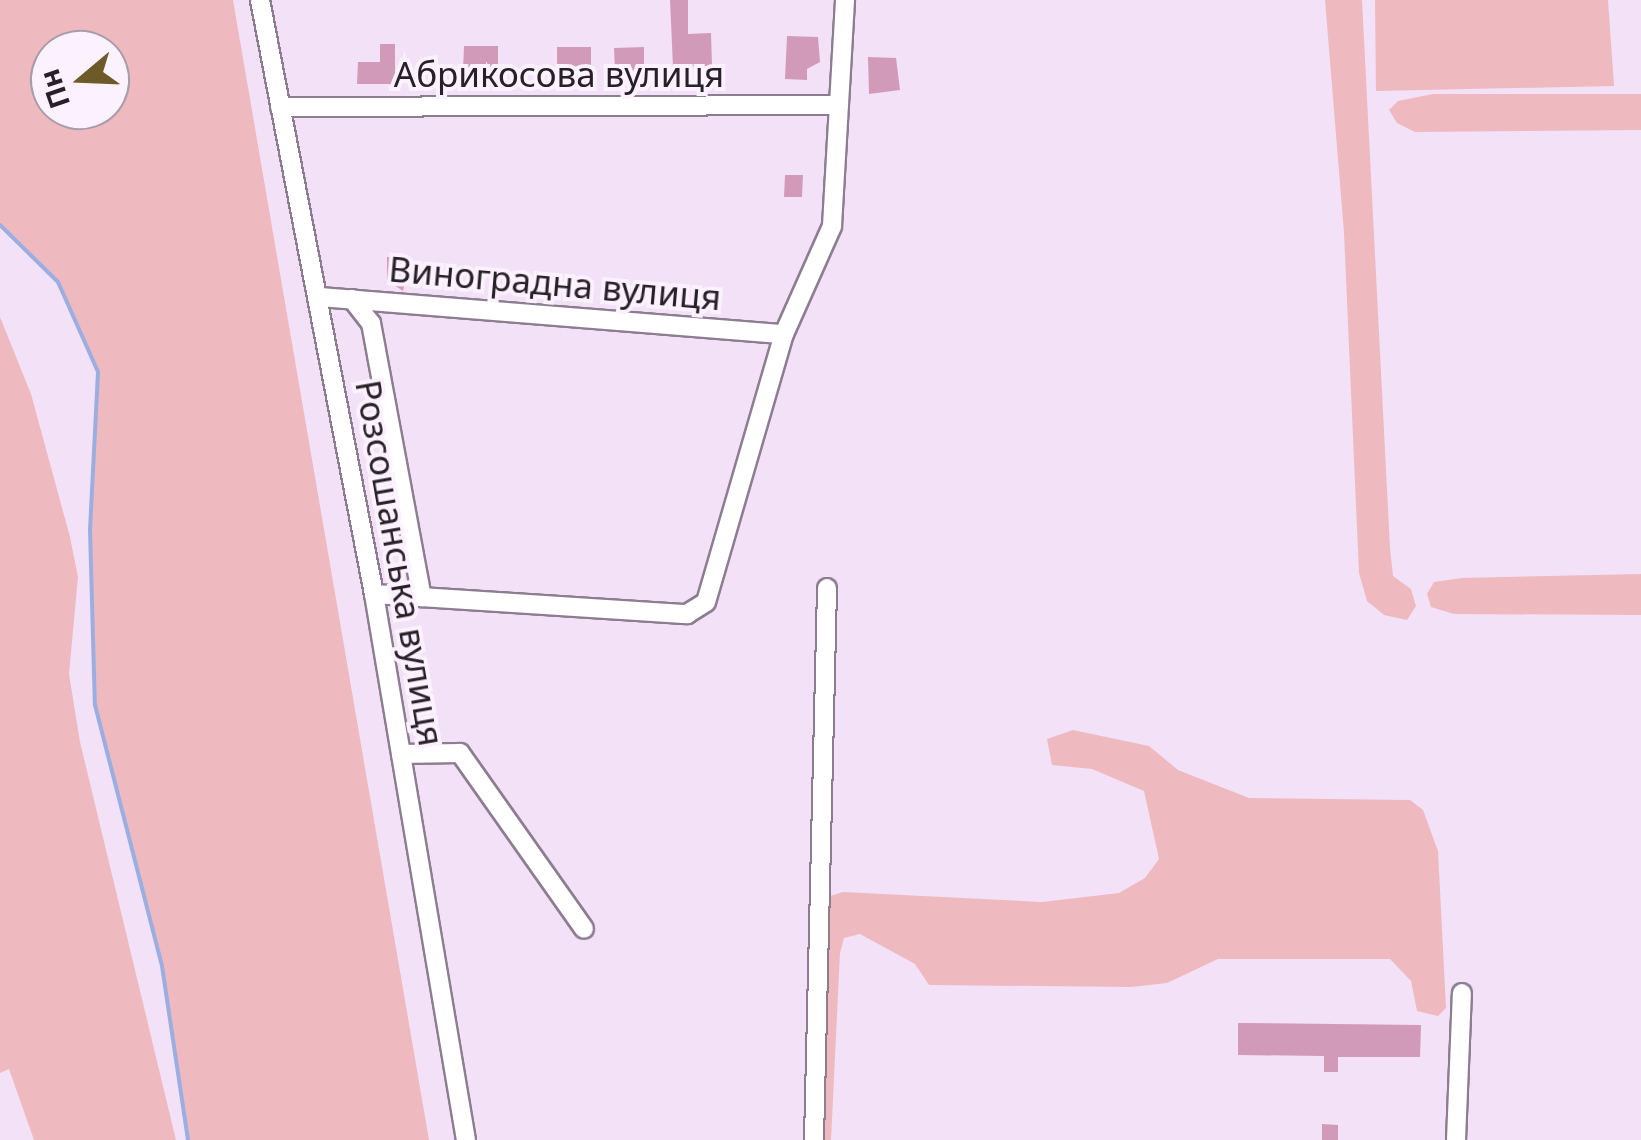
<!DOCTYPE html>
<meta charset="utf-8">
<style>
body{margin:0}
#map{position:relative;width:1641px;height:1140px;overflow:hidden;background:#f3e1f7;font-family:"Noto Sans",sans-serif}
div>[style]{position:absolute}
.green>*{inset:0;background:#eebac0}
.stream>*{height:4px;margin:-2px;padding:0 2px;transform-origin:2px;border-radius:2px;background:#9baee1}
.building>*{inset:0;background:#d19ab8}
.roads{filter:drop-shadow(2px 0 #8d7d91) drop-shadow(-2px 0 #8d7d91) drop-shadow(0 2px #8d7d91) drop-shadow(0 -2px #8d7d91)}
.minor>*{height:18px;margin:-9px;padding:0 9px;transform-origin:9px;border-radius:9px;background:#fff}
span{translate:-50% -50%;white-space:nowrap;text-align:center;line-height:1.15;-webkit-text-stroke:8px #fcf1ff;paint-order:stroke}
.street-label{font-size:35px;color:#272028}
.north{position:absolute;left:30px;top:30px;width:100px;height:100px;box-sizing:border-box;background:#fcf1ff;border:2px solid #a79da9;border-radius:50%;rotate:251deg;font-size:28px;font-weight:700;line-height:40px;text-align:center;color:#272028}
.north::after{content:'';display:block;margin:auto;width:35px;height:45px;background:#6e5928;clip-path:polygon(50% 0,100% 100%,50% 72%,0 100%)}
</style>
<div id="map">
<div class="green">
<i style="clip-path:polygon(evenodd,0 0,233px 0,429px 1140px,188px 1140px,162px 967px,95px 705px,90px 530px,98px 372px,58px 282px,0 225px,0 0,50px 50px,110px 50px,110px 110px,50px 110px,50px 50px)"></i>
<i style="clip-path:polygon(1325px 0,1362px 0,1390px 548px,1393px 576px,1411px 589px,1416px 606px,1407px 620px,1384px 615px,1367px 601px,1359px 573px,1344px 233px)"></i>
<i style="clip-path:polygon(1375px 0,1608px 0,1614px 86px,1376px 91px)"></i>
<i style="clip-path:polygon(1433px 94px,1641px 94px,1641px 130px,1415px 132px,1397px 123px,1389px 110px,1398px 101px)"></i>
<i style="clip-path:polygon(0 317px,31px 394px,70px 537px,78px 577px,69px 674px,80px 742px,176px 1140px,34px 1140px,9px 1069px,0 1073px)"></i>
<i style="clip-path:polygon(1641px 574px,1641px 615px,1454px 614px,1431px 607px,1427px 594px,1434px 582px,1462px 578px)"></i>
<i style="clip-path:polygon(1073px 730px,1149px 746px,1178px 770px,1249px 798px,1410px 800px,1423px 810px,1438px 851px,1446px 1008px,1438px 1016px,1417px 1011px,1411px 981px,1390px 959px,1218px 959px,1167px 983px,1131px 987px,929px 985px,915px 964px,860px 934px,844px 938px,840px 953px,831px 1140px,807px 1140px,827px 897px,843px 892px,1042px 902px,1119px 893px,1145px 878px,1159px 859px,1144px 791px,1092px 769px,1052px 765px,1047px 739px)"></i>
</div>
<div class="stream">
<i style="left:0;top:225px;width:81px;rotate:44.5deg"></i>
<i style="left:58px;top:282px;width:98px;rotate:66deg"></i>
<i style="left:98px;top:372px;width:158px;rotate:92.9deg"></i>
<i style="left:90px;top:530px;width:175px;rotate:88.4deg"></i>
<i style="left:95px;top:705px;width:269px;rotate:75.6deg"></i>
<i style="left:162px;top:966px;width:176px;rotate:81.5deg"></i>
</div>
<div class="building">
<i style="clip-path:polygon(670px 0,688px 0,688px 34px,711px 33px,712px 66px,673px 67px)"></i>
<i style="clip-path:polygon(787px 36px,818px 37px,820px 62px,807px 69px,807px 80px,785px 79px)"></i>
<i style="clip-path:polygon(380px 44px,395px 44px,395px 84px,357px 84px,358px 62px,380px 62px)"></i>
<i style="clip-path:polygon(464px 46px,498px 46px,498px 71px,463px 71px)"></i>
<i style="clip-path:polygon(557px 47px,591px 47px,591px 71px,557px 71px)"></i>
<i style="clip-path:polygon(644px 47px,644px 71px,615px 72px,614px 48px)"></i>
<i style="clip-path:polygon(868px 57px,896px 58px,900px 90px,869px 94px)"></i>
<i style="clip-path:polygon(785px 175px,803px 175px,802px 197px,784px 197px)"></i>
<i style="clip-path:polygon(387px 257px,411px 258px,403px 291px,387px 280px)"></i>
<i style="clip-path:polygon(1238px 1023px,1421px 1025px,1420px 1057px,1338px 1057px,1338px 1072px,1324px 1072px,1324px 1056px,1238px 1055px)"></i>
<i style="clip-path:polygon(1322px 1124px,1338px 1125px,1338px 1140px,1322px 1140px)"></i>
</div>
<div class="roads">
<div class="minor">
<i style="left:260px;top:0;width:605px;rotate:79.14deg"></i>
<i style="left:374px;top:594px;width:554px;rotate:80.44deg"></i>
<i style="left:280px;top:107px;width:559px;rotate:-0.2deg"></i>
<i style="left:320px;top:297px;width:465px;rotate:4.6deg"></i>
<i style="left:352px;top:299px;width:31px;rotate:52deg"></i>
<i style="left:371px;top:323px;width:279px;rotate:79.5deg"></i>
<i style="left:374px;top:594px;width:314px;rotate:3.7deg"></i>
<i style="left:687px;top:614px;width:22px;rotate:-32deg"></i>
<i style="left:706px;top:602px;width:279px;rotate:-73.8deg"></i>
<i style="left:784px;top:334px;width:118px;rotate:-66deg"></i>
<i style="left:832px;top:226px;width:226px;rotate:-86.7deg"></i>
<i style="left:401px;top:754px;width:59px;rotate:-1deg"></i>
<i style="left:460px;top:753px;width:215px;rotate:54.8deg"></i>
<i style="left:814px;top:1140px;width:552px;rotate:-88.65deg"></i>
<i style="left:1456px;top:1140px;width:147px;rotate:-87.7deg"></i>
</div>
</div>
<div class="street-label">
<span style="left:559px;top:74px">Абрикосова вулиця</span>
<span style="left:555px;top:283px;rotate:5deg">Виноградна вулиця</span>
<span style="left:400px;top:563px;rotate:80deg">Розсошанська вулиця</span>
</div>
<div class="north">Пн</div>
</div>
